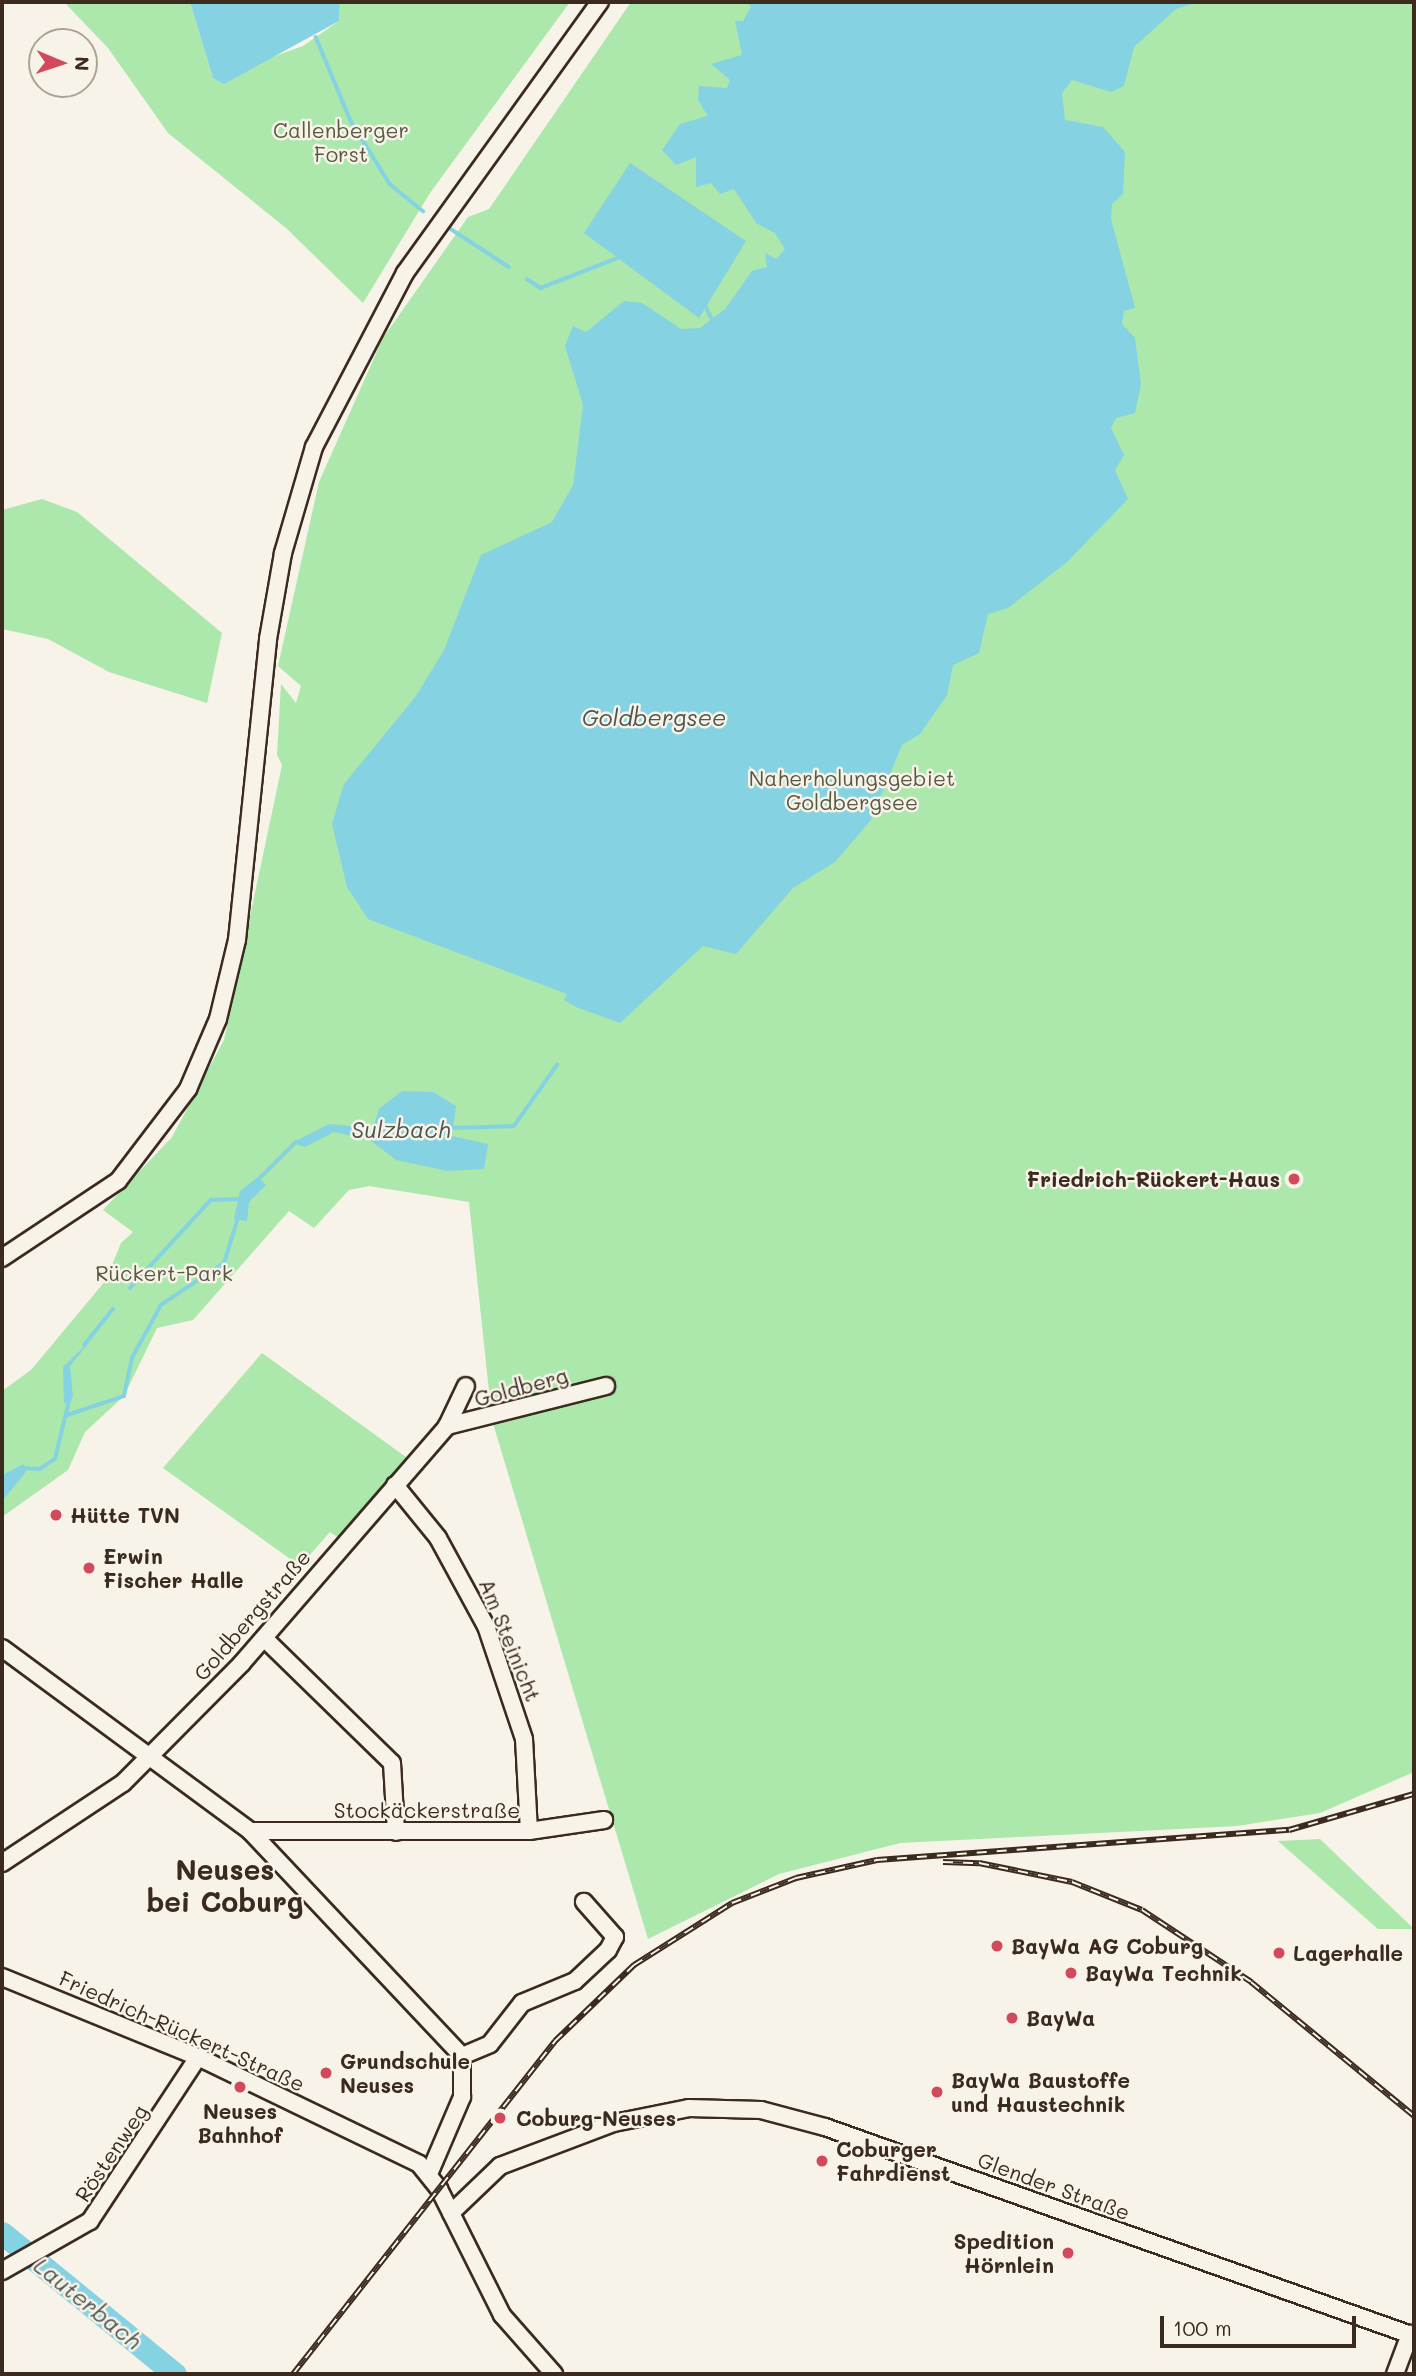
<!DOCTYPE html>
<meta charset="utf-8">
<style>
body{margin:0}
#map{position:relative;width:1416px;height:2376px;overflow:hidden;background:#f7f3e8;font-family:Mali,sans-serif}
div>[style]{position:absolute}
.green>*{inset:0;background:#ace7ac}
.water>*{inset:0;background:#84d2e2}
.stream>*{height:3.5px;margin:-1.75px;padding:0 1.75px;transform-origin:1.75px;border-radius:1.75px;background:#84d2e2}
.river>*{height:23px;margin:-11.5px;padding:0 11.5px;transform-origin:11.5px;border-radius:11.5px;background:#84d2e2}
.roads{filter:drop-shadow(2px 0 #3b2a1e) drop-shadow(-2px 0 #3b2a1e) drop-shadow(0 2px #3b2a1e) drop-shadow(0 -2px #3b2a1e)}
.minor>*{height:16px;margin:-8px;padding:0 8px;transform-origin:8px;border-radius:8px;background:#f7f3e8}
.rail>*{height:6px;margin-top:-3px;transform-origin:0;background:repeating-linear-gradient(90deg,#f7f3e8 0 10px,#3b2a1e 0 20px);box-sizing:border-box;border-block:2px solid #3b2a1e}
.dots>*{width:19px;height:19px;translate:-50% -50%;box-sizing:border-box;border:4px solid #f7f3e8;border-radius:50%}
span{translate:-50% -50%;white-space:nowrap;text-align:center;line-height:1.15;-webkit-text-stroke:5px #f7f3e8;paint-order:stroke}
.park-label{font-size:21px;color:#575942}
.poi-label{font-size:21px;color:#3b2a1e;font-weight:700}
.right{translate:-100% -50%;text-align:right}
.left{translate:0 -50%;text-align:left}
.street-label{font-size:21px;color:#3b2a1e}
.water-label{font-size:23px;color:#4d544f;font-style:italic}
.district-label{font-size:28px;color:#3b2a1e;font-weight:700}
.frame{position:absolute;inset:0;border:4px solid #3b2a1e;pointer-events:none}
.north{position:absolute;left:28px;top:28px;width:70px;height:70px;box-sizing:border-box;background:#f7f3e8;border:2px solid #aca397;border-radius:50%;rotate:92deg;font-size:19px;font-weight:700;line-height:28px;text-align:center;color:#3b2a1e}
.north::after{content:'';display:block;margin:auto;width:24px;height:32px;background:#d1495b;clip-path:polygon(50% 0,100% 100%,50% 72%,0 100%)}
.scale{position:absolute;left:1160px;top:2316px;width:196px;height:32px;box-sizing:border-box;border:4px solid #3b2a1e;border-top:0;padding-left:9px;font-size:21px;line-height:24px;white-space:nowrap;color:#3b2a1e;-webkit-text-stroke:5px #f7f3e8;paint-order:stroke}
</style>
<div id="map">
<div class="green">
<i style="clip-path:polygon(64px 2px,190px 2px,213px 78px,303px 46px,339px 21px,340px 2px,570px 2px,430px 193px,363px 303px,286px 228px,168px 133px,108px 48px)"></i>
<i style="clip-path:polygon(631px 2px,1414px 2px,1414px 1772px,1320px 1813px,1237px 1826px,900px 1843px,779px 1874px,648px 1939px,492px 1420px,469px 1202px,369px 1186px,349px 1190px,314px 1228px,289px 1211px,193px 1320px,157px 1328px,124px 1396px,85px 1432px,68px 1470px,2px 1517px,2px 1391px,31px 1370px,106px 1280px,121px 1243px,133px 1232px,103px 1210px,172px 1137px,224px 1040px,282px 765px,277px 755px,281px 684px,296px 703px,301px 686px,278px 666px,319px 482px,383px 338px,468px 217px,489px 209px)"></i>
<i style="clip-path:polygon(42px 499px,77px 512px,222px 633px,207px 703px,109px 672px,48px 639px,2px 629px,2px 510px)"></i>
<i style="clip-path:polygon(262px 1353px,410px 1460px,339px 1538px,330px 1532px,300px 1566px,163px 1468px)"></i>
<i style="clip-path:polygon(1320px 1839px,1414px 1929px,1378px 1929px,1278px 1841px)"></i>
</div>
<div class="water">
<i style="clip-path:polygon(190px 2px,340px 2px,339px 21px,224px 84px,213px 78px)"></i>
<i style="clip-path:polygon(747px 2px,1198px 2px,1176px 9px,1134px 47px,1124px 86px,1111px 92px,1072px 80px,1062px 93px,1065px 120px,1103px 127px,1125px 152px,1123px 194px,1112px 204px,1111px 219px,1135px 308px,1124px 311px,1122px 324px,1135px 338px,1141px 384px,1135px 413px,1116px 418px,1111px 428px,1124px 455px,1115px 470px,1128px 499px,1067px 562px,1008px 608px,988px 614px,979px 653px,953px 665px,947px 695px,920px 734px,902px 745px,871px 820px,835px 862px,793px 888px,736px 954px,703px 946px,620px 1023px,576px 1007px,564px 1000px,567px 994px,368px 919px,347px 887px,332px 824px,344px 784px,416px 696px,444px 650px,481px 555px,552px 522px,573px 485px,583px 405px,565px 346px,573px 326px,586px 332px,624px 301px,642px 303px,681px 329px,700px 328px,725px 309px,752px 271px,767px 267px,765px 253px,776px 259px,785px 249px,775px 233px,756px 223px,734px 189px,720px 194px,711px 183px,696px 187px,696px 157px,676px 165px,662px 150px,680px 124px,708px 116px,698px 100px,699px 86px,727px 88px,730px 80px,711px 64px,742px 55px,735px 21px,743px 21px,751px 7px)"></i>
<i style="clip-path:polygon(630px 163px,746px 241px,699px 318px,584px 233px)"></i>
<i style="clip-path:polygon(402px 1091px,433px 1092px,456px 1106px,452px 1136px,488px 1144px,484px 1169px,448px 1171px,396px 1160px,370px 1140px,334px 1132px,305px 1147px,292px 1143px,329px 1124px,373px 1128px,379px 1109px)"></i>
<i style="clip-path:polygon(258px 1177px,266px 1185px,249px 1202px,247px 1221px,234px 1219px,240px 1191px)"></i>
<i style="clip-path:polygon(91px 1340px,70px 1366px,73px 1397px,64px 1404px,63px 1367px)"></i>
<i style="clip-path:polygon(24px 1464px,26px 1472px,2px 1501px,2px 1475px)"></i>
</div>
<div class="stream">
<i style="left:316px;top:37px;width:91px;rotate:67.4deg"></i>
<i style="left:351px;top:121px;width:74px;rotate:58.2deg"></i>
<i style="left:390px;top:184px;width:43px;rotate:39.3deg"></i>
<i style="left:451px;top:229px;width:69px;rotate:33.2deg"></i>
<i style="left:527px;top:279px;width:17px;rotate:33deg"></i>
<i style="left:541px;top:288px;width:85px;rotate:-21.4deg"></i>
<i style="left:705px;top:305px;width:20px;rotate:63deg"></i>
<i style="left:448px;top:1128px;width:66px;rotate:-1.7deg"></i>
<i style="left:514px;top:1126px;width:75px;rotate:-54.8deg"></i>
<i style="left:257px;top:1181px;width:55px;rotate:-45deg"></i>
<i style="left:130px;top:1288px;width:120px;rotate:-47.4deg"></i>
<i style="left:211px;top:1200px;width:28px;rotate:-2deg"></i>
<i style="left:84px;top:1345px;width:46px;rotate:-51.1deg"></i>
<i style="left:67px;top:1415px;width:60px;rotate:-18.4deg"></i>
<i style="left:124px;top:1396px;width:39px;rotate:-78deg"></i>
<i style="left:132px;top:1358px;width:60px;rotate:-61.3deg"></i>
<i style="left:161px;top:1305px;width:76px;rotate:-33.7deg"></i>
<i style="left:224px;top:1263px;width:47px;rotate:-72.7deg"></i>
<i style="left:22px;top:1468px;width:18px;rotate:3deg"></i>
<i style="left:40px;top:1469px;width:18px;rotate:-34deg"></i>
<i style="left:55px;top:1459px;width:64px;rotate:-76.4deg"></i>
</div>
<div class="river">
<i style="left:2px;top:2233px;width:223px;rotate:39.2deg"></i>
</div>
<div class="roads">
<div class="minor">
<i style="left:2px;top:1258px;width:139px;rotate:-33.6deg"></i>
<i style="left:118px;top:1181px;width:116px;rotate:-52.7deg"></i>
<i style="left:188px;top:1089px;width:76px;rotate:-66.8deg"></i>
<i style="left:218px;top:1019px;width:81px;rotate:-76.5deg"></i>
<i style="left:237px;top:940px;width:303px;rotate:-84.1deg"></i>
<i style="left:268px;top:639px;width:87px;rotate:-80.1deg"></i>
<i style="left:283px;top:553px;width:110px;rotate:-73.7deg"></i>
<i style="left:314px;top:447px;width:196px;rotate:-62.4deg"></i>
<i style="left:405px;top:273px;width:334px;rotate:-54.3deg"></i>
<i style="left:447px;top:1426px;width:164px;rotate:-14.1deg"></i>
<i style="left:395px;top:1485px;width:68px;rotate:50.9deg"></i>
<i style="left:438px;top:1538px;width:100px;rotate:61.4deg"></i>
<i style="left:486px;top:1626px;width:119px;rotate:71.4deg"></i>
<i style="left:524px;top:1739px;width:92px;rotate:86.9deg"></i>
<i style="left:265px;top:1639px;width:177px;rotate:44.3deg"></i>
<i style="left:392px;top:1763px;width:69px;rotate:86.7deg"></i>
<i style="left:2px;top:1648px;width:308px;rotate:36.4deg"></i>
<i style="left:250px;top:1831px;width:309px;rotate:46.7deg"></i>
<i style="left:462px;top:2056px;width:41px;rotate:90deg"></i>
<i style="left:462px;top:2097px;width:84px;rotate:113.2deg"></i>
<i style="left:250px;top:1831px;width:279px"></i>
<i style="left:529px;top:1831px;width:76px;rotate:-8.3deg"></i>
<i style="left:2px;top:1863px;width:145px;rotate:-33.5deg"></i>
<i style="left:123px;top:1783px;width:169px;rotate:-45.2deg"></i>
<i style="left:242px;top:1663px;width:313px;rotate:-49.1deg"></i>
<i style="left:447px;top:1426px;width:44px;rotate:-64.6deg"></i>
<i style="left:2px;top:1977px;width:212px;rotate:22.2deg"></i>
<i style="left:198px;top:2057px;width:246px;rotate:25.8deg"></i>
<i style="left:419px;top:2164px;width:32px;rotate:51deg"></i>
<i style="left:439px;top:2189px;width:141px;rotate:63.4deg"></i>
<i style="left:502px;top:2315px;width:79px;rotate:48.6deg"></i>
<i style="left:462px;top:2056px;width:30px;rotate:-23deg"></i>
<i style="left:490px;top:2044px;width:52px;rotate:-52deg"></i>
<i style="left:522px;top:2003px;width:57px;rotate:-22.5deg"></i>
<i style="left:575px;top:1981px;width:45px;rotate:-43.2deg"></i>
<i style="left:608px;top:1950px;width:15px;rotate:-62deg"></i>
<i style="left:615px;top:1937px;width:47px;rotate:-131.5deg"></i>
<i style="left:451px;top:2213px;width:68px;rotate:-43.8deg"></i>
<i style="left:500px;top:2166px;width:122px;rotate:-20.7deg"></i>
<i style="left:614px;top:2123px;width:76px;rotate:-11.3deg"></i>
<i style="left:689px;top:2108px;width:72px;rotate:1.6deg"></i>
<i style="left:761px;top:2110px;width:66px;rotate:14.9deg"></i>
<i style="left:825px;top:2127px;width:625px;rotate:19.54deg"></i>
<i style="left:2px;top:2271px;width:101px;rotate:-29.6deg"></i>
<i style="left:90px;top:2221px;width:196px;rotate:-56.6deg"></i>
<i style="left:1395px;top:2374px;width:43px;rotate:-69.4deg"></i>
</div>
</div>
<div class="rail">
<i style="left:943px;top:1862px;width:36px;rotate:2deg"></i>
<i style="left:979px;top:1863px;width:95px;rotate:11.5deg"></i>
<i style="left:1072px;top:1882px;width:75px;rotate:21.8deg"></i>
<i style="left:1142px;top:1910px;width:131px;rotate:33.4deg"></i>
<i style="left:1251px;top:1982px;width:211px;rotate:39.4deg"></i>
<i style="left:293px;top:2374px;width:424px;rotate:-51.8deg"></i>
<i style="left:555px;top:2041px;width:110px;rotate:-43.9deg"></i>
<i style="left:634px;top:1965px;width:116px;rotate:-32.3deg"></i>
<i style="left:732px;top:1903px;width:69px;rotate:-21.3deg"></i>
<i style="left:796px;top:1878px;width:83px;rotate:-12.5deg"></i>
<i style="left:877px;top:1860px;width:413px;rotate:-4.2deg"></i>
<i style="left:1289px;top:1830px;width:130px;rotate:-16.1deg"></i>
</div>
<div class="dots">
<i style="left:1294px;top:1179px;background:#d1495b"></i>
<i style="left:56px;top:1515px;background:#d1495b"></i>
<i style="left:89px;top:1568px;background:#d1495b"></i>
<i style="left:997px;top:1946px;background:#d1495b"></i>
<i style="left:1279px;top:1953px;background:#d1495b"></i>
<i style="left:1071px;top:1973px;background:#d1495b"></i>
<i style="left:1012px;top:2018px;background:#d1495b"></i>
<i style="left:326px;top:2073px;background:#d1495b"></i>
<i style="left:240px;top:2087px;background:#d1495b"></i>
<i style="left:937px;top:2092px;background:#d1495b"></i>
<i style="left:500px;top:2118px;background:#d1495b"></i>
<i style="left:822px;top:2161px;background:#d1495b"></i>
<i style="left:1068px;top:2253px;background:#d1495b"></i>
</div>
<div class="park-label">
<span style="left:341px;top:142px">Callenberger<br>Forst</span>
<span style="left:852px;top:790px">Naherholungsgebiet<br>Goldbergsee</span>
<span style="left:164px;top:1273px">Rückert-Park</span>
</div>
<div class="poi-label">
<span class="right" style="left:1280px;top:1179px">Friedrich-Rückert-Haus</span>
<span class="left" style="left:70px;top:1515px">Hütte TVN</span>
<span class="left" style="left:103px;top:1568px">Erwin<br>Fischer Halle</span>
<span class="left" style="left:1011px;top:1946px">BayWa AG Coburg</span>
<span class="left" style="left:1293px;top:1953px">Lagerhalle</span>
<span class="left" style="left:1085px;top:1973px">BayWa Technik</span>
<span class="left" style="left:1026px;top:2018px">BayWa</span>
<span class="left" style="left:340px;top:2073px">Grundschule<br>Neuses</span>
<span class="left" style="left:951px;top:2092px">BayWa Baustoffe<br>und Haustechnik</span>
<span style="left:240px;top:2123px">Neuses<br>Bahnhof</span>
<span class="left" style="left:516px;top:2118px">Coburg-Neuses</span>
<span class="left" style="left:836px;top:2161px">Coburger<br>Fahrdienst</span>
<span class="right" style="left:1054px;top:2253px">Spedition<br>Hörnlein</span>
</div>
<div class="street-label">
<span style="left:521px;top:1387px;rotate:-15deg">Goldberg</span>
<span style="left:252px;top:1615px;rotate:-49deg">Goldbergstraße</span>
<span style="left:510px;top:1640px;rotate:68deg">Am Steinicht</span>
<span style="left:427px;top:1810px">Stockäckerstraße</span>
<span style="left:182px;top:2031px;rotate:24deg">Friedrich-Rückert-Straße</span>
<span style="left:111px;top:2153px;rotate:-56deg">Röstenweg</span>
<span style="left:1054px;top:2186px;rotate:20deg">Glender Straße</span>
</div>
<div class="water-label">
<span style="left:654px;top:717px">Goldbergsee</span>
<span style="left:401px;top:1129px">Sulzbach</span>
<span style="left:88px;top:2303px;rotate:39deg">Lauterbach</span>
</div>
<div class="district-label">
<span style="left:225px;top:1885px">Neuses<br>bei Coburg</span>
</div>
<div class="frame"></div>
<div class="north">N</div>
<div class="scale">100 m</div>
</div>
